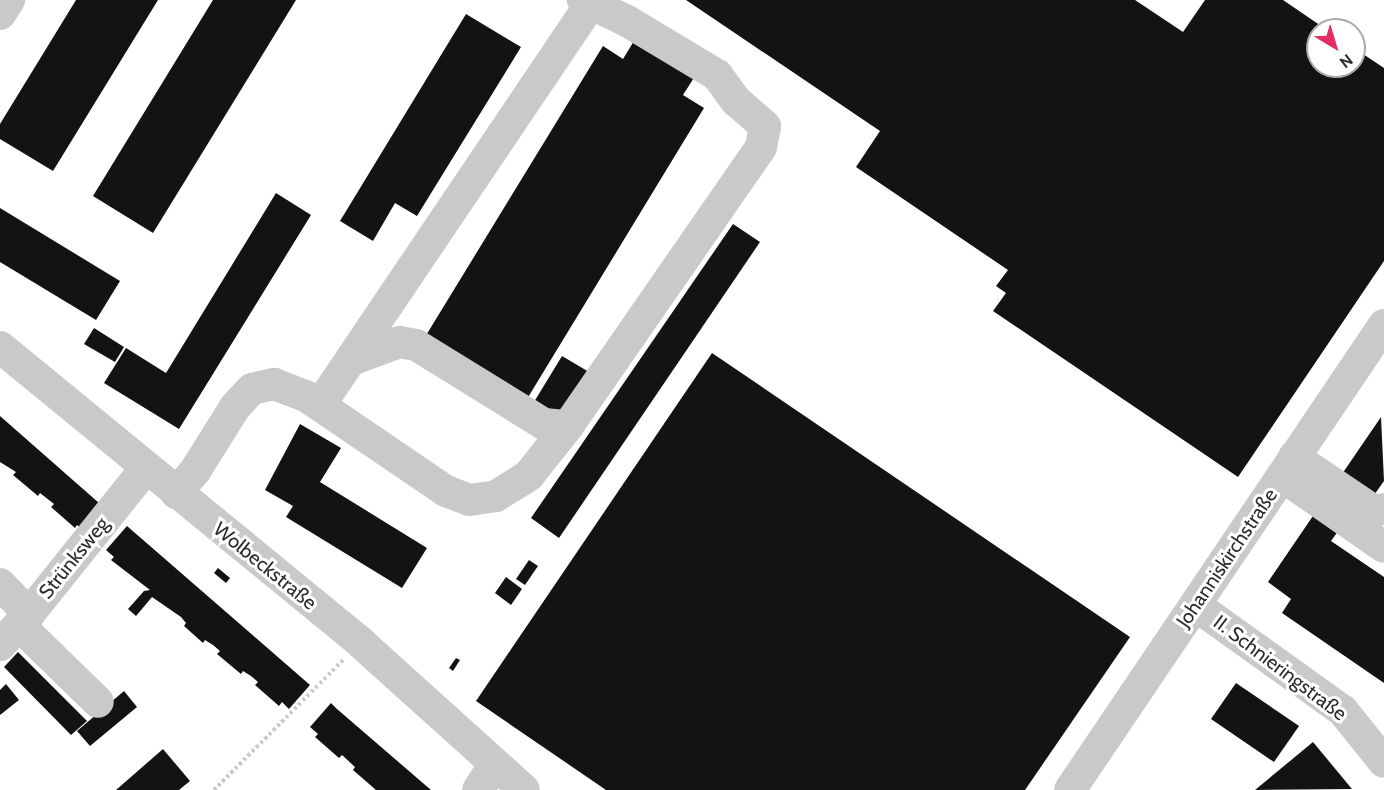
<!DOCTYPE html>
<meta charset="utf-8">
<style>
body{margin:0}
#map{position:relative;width:1384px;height:790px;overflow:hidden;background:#fff;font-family:Cabin,sans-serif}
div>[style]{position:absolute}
.building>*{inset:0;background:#131313}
.path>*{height:4px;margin-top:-2px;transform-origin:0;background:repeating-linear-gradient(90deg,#c9c9c9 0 3px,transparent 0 6px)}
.minor>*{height:32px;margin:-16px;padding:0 16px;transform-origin:16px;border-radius:16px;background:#c9c9c9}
span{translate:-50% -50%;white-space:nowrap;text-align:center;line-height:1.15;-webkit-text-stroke:6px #fff;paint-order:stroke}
.street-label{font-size:20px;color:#2c2c2c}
.north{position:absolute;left:1306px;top:18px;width:60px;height:60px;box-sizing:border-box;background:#fff;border:2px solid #ababab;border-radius:50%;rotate:142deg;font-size:16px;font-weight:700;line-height:24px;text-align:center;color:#2c2c2c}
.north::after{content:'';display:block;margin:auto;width:21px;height:27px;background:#e42d63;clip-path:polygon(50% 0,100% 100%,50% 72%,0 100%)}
</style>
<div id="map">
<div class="building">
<i style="clip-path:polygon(76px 0,158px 0,53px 171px,0 139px,0 124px)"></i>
<i style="clip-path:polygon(213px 0,296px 0,153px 233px,93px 196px)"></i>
<i style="clip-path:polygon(686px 0,1135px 0,1183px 32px,1205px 0,1283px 0,1327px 30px,1318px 30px,1318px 66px,1354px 66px,1354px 48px,1384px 68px,1384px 261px,1238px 477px,993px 311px,1006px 293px,996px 286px,1008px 270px,856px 167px,880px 131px)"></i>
<i style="clip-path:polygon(466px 14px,521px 47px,417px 216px,395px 203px,373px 241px,340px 221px)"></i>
<i style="clip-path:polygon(637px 36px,697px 73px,683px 95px,704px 108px,527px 399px,425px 337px,603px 46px,623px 59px)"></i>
<i style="clip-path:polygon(276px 193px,311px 215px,179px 429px,104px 383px,126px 348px,166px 373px)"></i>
<i style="clip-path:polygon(0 208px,120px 281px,96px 320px,0 262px)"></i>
<i style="clip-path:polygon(733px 224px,760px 242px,559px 538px,531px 518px)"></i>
<i style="clip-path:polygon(94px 328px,124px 347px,115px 362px,84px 344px)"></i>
<i style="clip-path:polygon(712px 353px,1130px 637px,1025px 790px,606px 790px,476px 701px)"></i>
<i style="clip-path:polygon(562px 356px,589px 372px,561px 418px,534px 402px)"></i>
<i style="clip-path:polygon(0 416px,99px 503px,85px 532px,77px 525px,75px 528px,51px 507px,54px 504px,40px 493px,38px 496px,13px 475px,16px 472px,0 462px)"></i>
<i style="clip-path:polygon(1381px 417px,1384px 481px,1372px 498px,1340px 477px)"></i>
<i style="clip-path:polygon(300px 424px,341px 448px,320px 482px,427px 548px,402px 588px,286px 517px,293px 506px,265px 490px)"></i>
<i style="clip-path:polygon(1317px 510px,1341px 527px,1331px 541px,1384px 577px,1384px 683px,1282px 613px,1291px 599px,1268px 582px)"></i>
<i style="clip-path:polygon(127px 526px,310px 685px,289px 709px,282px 702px,279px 706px,255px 685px,258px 682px,251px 676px,243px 671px,241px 674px,217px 654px,220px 651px,213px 645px,205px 640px,203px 643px,184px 626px,186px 623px,181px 617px,152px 597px,136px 616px,128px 609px,144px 591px,150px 590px,111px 560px,114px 557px,106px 550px)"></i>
<i style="clip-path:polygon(529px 560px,538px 566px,525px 585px,516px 579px)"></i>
<i style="clip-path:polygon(218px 568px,230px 578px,226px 583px,214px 573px)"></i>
<i style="clip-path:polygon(506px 577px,522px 589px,511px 605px,495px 593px)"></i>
<i style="clip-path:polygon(18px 652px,87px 721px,71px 735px,4px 667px)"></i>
<i style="clip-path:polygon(456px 658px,460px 660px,453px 671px,449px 668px)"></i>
<i style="clip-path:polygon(1236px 683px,1299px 726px,1274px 762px,1211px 719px)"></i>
<i style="clip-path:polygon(6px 684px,19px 700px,0 715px,0 690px)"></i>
<i style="clip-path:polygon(124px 691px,137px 707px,90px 746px,77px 731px)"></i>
<i style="clip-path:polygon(331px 703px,337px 709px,431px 790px,376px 790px,353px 770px,355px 767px,342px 755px,339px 758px,315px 737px,318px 734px,310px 727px)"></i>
<i style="clip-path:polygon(1313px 742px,1352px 789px,1255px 790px)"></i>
<i style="clip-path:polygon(163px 749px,190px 781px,179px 790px,116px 790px)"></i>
</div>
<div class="path">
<i style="left:214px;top:790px;width:183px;rotate:-45.2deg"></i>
</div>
<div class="minor">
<i style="left:0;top:14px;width:17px;rotate:-57deg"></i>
<i style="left:0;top:347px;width:467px;rotate:39.3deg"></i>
<i style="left:361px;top:643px;width:219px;rotate:42deg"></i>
<i style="left:351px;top:360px;width:52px;rotate:-20.2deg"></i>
<i style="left:400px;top:342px;width:16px;rotate:11deg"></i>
<i style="left:416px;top:345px;width:150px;rotate:31.7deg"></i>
<i style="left:544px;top:424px;width:24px;rotate:5deg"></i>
<i style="left:320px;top:405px;width:483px;rotate:-56deg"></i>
<i style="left:1294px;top:457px;width:97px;rotate:34deg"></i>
<i style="left:1374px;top:511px;width:10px;rotate:-11deg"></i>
<i style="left:1282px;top:476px;width:124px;rotate:34.8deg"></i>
<i style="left:176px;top:493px;width:29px;rotate:-49deg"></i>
<i style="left:195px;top:471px;width:75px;rotate:-58deg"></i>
<i style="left:235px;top:407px;width:25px;rotate:-47deg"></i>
<i style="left:252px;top:389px;width:23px;rotate:-13deg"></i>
<i style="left:274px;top:384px;width:34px;rotate:21deg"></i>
<i style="left:306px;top:396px;width:169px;rotate:34.2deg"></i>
<i style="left:446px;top:491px;width:25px;rotate:21deg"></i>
<i style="left:469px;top:500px;width:27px;rotate:-8deg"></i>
<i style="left:496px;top:496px;width:39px;rotate:-32deg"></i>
<i style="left:529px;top:475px;width:63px;rotate:-51.5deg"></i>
<i style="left:568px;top:426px;width:339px;rotate:-55.3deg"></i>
<i style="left:761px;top:147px;width:21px;rotate:-79deg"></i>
<i style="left:765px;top:126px;width:38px;rotate:-139deg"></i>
<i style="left:736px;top:101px;width:32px;rotate:-126deg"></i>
<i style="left:717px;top:75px;width:105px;rotate:-149deg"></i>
<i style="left:627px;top:21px;width:49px;rotate:-154.5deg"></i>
<i style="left:0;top:584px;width:42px;rotate:46deg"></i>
<i style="left:1195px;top:605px;width:182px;rotate:35.6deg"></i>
<i style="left:1343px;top:711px;width:65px;rotate:51.2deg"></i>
<i style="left:19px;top:625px;width:110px;rotate:44.3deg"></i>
<i style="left:0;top:645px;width:42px;rotate:-46.9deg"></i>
<i style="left:29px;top:614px;width:186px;rotate:-51.3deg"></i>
<i style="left:478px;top:790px;width:31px;rotate:-57deg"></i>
<i style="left:1070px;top:790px;width:561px;rotate:-55.97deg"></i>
</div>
<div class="street-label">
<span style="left:74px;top:558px;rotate:-51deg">Strünksweg</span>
<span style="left:1227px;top:558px;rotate:-56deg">Johanniskirchstraße</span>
<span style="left:265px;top:566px;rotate:39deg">Wolbeckstraße</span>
<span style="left:1280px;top:668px;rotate:37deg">II. Schnieringstraße</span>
</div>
<div class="north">N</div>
</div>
